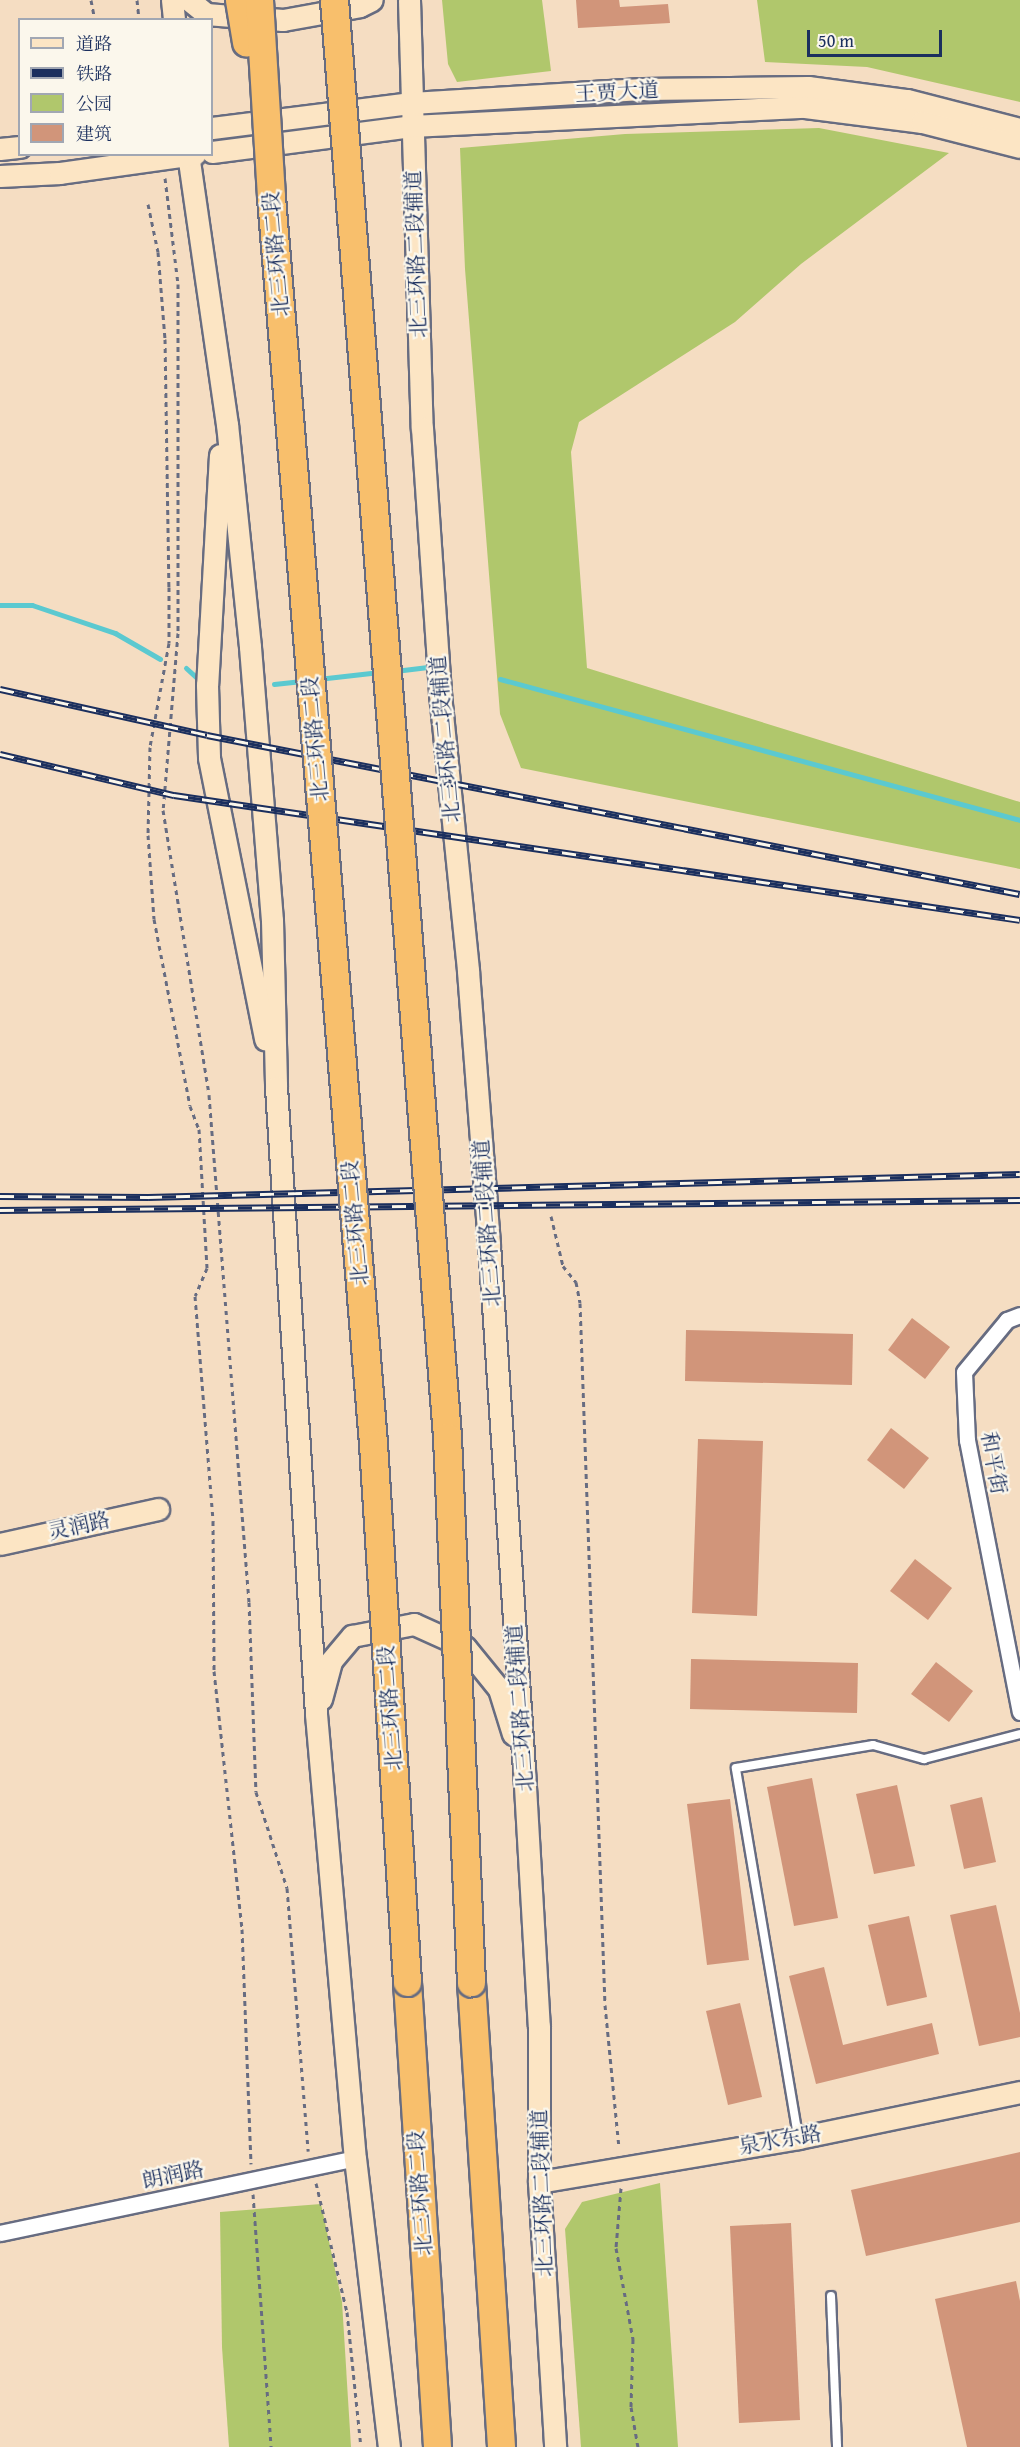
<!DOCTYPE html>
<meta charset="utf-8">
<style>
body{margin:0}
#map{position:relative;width:1020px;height:2447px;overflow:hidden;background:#f5ddc2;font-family:"Gentium Book Plus","Noto Serif SC",serif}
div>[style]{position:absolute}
.green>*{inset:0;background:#b0c76c}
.stream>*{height:5px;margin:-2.5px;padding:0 2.5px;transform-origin:2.5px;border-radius:2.5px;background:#5bc9d0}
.building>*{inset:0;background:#d1957a}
.path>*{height:3px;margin-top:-1.5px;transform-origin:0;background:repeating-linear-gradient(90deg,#676c81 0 4.5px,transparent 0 9px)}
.roads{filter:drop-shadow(2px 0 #676c81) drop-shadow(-2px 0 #676c81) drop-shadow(0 2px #676c81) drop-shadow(0 -2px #676c81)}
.lane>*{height:8px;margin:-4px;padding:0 4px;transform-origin:4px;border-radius:4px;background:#fff}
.street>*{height:15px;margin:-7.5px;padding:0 7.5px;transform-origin:7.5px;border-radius:7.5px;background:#fff}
.secondary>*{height:21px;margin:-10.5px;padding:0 10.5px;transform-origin:10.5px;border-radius:10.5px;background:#fce5c4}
.highway>*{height:27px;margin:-13.5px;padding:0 13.5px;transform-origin:13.5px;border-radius:13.5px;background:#f8bf6c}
.rail>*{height:7px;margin-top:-3.5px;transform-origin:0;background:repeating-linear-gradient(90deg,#fbf7ec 0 14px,#1b2f5e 0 28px);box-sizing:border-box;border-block:2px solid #1b2f5e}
.bridges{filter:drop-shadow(2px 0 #676c81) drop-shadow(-2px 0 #676c81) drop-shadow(0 2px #676c81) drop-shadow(0 -2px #676c81)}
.highway-bridge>*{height:27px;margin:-13.5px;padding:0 13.5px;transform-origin:13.5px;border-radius:13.5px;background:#f8bf6c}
span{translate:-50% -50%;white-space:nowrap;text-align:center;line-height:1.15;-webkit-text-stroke:4.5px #fbf7ec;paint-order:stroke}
.street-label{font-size:21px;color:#1b2f5e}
.legend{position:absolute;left:18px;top:18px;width:195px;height:138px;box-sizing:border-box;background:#fbf7ec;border:2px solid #a1a7b3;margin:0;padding:8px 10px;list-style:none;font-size:18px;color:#1b2f5e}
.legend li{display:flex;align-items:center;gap:12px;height:30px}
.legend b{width:30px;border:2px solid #a1a7b3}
.scale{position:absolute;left:807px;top:30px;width:135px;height:27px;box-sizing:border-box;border:3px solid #1b2f5e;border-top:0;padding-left:8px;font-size:18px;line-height:21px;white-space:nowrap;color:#1b2f5e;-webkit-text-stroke:4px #fbf7ec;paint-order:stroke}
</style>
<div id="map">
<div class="green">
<i style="clip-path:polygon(442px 0,542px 0,551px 71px,457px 82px,448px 64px)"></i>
<i style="clip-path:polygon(757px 0,1020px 0,1020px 102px,867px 67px,765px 62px)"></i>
<i style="clip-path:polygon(819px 128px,949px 153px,801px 264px,735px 322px,579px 422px,571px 452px,587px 668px,1020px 802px,1020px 869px,521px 768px,500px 714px,465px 269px,460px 148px,625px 134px)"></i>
<i style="clip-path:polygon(660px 2183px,678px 2447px,581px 2447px,565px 2229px,582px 2202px)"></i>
<i style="clip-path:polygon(321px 2204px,342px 2302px,351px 2447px,229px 2447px,222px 2347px,220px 2212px)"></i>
</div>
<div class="stream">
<i style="left:0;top:605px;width:32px"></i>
<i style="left:32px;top:605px;width:88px;rotate:18.6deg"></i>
<i style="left:115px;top:633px;width:52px;rotate:30deg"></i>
<i style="left:186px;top:668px;width:15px;rotate:42deg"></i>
<i style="left:395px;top:671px;width:31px;rotate:-7deg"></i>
<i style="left:318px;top:679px;width:62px;rotate:-6.4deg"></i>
<i style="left:500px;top:679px;width:539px;rotate:15.17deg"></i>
<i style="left:274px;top:684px;width:28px;rotate:-6deg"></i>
</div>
<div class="building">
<i style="clip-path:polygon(576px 0,619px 0,620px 7px,668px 4px,670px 23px,578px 28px)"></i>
<i style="clip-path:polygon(912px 1318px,950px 1347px,925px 1379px,888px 1350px)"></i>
<i style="clip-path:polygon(686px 1330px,853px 1334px,852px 1385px,685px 1381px)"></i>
<i style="clip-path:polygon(891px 1428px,929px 1458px,904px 1489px,867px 1460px)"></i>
<i style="clip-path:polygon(698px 1439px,763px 1441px,757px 1616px,692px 1613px)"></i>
<i style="clip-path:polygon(915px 1559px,952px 1588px,928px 1620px,890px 1591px)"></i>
<i style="clip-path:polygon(691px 1659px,858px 1663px,857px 1713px,690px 1709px)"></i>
<i style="clip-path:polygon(936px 1662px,973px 1691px,949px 1722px,911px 1694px)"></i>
<i style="clip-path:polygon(812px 1778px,838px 1918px,794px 1926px,767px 1787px)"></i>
<i style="clip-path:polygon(897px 1785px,915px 1866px,874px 1874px,856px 1794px)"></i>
<i style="clip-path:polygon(982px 1797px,996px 1862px,964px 1869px,950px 1805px)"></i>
<i style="clip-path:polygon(730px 1799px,749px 1960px,707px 1965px,687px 1804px)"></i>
<i style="clip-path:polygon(996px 1905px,1020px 2013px,1020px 2037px,979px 2046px,950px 1915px)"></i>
<i style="clip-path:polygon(909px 1916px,927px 1997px,887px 2006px,868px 1925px)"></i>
<i style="clip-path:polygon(824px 1967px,843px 2045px,932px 2023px,939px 2054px,816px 2084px,789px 1976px)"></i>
<i style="clip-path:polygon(740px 2003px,762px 2097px,728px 2105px,706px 2011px)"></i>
<i style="clip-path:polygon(1020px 2152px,1020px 2222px,866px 2256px,851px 2190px)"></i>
<i style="clip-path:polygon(791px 2223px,800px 2420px,739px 2423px,730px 2226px)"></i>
<i style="clip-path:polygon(1016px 2281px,1020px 2301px,1020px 2447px,967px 2447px,935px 2299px)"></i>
</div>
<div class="path">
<i style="left:91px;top:0;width:20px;rotate:79deg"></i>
<i style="left:137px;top:0;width:20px;rotate:84deg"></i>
<i style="left:165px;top:178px;width:107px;rotate:83deg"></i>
<i style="left:178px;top:284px;width:349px;rotate:90deg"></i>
<i style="left:178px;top:633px;width:178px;rotate:94.8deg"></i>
<i style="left:163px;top:810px;width:289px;rotate:80.8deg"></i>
<i style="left:209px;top:1095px;width:509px;rotate:85.49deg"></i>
<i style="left:249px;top:1602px;width:190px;rotate:87.9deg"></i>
<i style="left:256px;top:1792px;width:101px;rotate:72.1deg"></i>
<i style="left:287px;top:1888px;width:264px;rotate:85.4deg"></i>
<i style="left:148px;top:204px;width:49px;rotate:78.2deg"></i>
<i style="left:158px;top:252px;width:87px;rotate:85.4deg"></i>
<i style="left:165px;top:339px;width:248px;rotate:89.1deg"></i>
<i style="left:169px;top:587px;width:56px;rotate:90deg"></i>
<i style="left:169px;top:643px;width:106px;rotate:100.4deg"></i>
<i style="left:150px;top:747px;width:88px;rotate:91.3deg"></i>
<i style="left:148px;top:835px;width:84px;rotate:85.9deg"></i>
<i style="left:154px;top:919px;width:190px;rotate:79.1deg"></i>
<i style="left:190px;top:1106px;width:25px;rotate:69deg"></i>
<i style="left:199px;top:1129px;width:139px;rotate:86.7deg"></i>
<i style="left:207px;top:1268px;width:30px;rotate:113deg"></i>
<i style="left:195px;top:1296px;width:226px;rotate:85.4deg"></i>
<i style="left:213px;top:1521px;width:150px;rotate:89.6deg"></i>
<i style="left:214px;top:1671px;width:260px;rotate:83.8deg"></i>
<i style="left:242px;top:1929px;width:235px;rotate:87.8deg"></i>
<i style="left:551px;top:1216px;width:51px;rotate:76.5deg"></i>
<i style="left:563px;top:1266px;width:21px;rotate:51deg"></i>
<i style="left:576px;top:1282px;width:21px;rotate:79deg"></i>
<i style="left:580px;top:1303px;width:702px;rotate:87.96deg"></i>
<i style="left:605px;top:2005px;width:144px;rotate:84.4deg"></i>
<i style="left:316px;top:2183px;width:133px;rotate:76.5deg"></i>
<i style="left:347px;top:2312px;width:136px;rotate:84.1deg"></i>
<i style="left:621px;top:2188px;width:60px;rotate:94.8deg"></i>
<i style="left:616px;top:2248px;width:93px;rotate:79.4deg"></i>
<i style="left:633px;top:2339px;width:68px;rotate:91.7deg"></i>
<i style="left:631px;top:2407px;width:41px;rotate:80.1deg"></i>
<i style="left:253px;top:2194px;width:254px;rotate:85.9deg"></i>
</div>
<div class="roads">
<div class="lane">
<i style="left:798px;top:2136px;width:373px;rotate:-99.6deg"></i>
<i style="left:736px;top:1768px;width:139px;rotate:-9.5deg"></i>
<i style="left:873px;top:1745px;width:53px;rotate:15.4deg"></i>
<i style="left:924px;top:1759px;width:99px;rotate:-14.6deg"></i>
<i style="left:831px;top:2296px;width:151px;rotate:87.7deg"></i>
</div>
<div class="street">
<i style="left:1020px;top:1315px;width:14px;rotate:159deg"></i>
<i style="left:1007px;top:1320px;width:67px;rotate:129.6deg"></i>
<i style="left:964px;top:1372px;width:68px;rotate:87.5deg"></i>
<i style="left:967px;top:1440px;width:277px;rotate:79deg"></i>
<i style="left:0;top:2233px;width:363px;rotate:-11.9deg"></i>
</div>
<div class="secondary">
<i style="left:172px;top:0;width:20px;rotate:84deg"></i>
<i style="left:189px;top:0;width:22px;rotate:39deg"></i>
<i style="left:206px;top:14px;width:77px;rotate:4.5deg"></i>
<i style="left:283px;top:20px;width:78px;rotate:-10.3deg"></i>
<i style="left:360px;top:6px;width:13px;rotate:-27deg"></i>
<i style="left:409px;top:0;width:428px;rotate:88.3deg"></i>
<i style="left:422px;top:428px;width:267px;rotate:86.1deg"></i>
<i style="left:440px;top:694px;width:278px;rotate:84.2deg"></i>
<i style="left:468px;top:971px;width:274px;rotate:85.6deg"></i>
<i style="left:489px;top:1244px;width:526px;rotate:86.19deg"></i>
<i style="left:524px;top:1769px;width:257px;rotate:86.7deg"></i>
<i style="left:539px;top:2026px;width:156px;rotate:90deg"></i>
<i style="left:539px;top:2182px;width:265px;rotate:86.5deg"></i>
<i style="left:212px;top:128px;width:201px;rotate:-7.2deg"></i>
<i style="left:411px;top:103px;width:231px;rotate:-3.5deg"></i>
<i style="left:642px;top:89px;width:166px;rotate:-0.7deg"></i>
<i style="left:808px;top:87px;width:100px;rotate:7.5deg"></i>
<i style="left:907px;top:100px;width:117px;rotate:14.4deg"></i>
<i style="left:0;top:149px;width:20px;rotate:-6deg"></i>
<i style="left:212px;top:152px;width:201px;rotate:-7.4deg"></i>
<i style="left:411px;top:126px;width:394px;rotate:-2.8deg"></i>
<i style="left:805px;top:107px;width:118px;rotate:7.3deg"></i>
<i style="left:922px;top:122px;width:101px;rotate:14.3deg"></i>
<i style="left:188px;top:154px;width:273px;rotate:81.8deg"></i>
<i style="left:227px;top:424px;width:224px;rotate:84.1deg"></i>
<i style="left:250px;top:647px;width:274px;rotate:85.4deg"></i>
<i style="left:272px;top:920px;width:167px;rotate:88.6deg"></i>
<i style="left:276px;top:1087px;width:628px;rotate:86.35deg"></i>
<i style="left:316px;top:1714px;width:446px;rotate:85deg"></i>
<i style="left:355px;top:2158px;width:291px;rotate:83.3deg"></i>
<i style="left:0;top:176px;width:60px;rotate:-2.9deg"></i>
<i style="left:60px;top:173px;width:136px;rotate:-8deg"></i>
<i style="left:220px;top:455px;width:230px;rotate:93.2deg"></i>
<i style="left:207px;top:685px;width:73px;rotate:88.4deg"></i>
<i style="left:209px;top:758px;width:287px;rotate:78.7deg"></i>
<i style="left:0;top:1544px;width:162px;rotate:-12.5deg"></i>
<i style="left:321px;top:1699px;width:39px;rotate:-75deg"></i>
<i style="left:331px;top:1661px;width:33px;rotate:-50deg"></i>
<i style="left:352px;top:1636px;width:63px;rotate:-11deg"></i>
<i style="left:414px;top:1624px;width:56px;rotate:24.3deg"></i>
<i style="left:465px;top:1647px;width:54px;rotate:51deg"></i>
<i style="left:499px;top:1689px;width:47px;rotate:72.7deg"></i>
<i style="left:539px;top:2182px;width:263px;rotate:-9.6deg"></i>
<i style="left:798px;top:2138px;width:227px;rotate:-11.7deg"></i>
</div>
<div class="highway">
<i style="left:407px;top:1982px;width:466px;rotate:86.3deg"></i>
<i style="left:471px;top:1982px;width:466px;rotate:86.3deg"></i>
</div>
</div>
<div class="rail">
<i style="left:0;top:689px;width:212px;rotate:12.5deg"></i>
<i style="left:207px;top:735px;width:828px;rotate:11.07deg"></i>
<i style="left:0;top:754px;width:179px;rotate:13.3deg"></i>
<i style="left:174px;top:795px;width:855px;rotate:8.4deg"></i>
<i style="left:0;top:1196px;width:148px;rotate:0.4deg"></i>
<i style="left:148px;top:1197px;width:872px;rotate:-1.51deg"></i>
<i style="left:0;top:1210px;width:1020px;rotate:-0.56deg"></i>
</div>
<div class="bridges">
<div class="highway-bridge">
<i style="left:239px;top:0;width:43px;rotate:80.5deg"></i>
<i style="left:259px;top:0;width:197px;rotate:86.5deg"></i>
<i style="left:271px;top:197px;width:1251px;rotate:85.32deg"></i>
<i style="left:373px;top:1444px;width:539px;rotate:86.38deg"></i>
<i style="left:334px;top:0;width:1441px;rotate:85.5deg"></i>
<i style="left:447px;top:1437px;width:546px;rotate:87.48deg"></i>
</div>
</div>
<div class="street-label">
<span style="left:617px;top:92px;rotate:-3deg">王贾大道</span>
<span style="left:276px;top:254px;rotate:-95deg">北三环路二段</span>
<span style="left:416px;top:254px;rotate:-92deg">北三环路二段辅道</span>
<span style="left:315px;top:739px;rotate:-95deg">北三环路二段</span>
<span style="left:445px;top:739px;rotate:-95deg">北三环路二段辅道</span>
<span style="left:355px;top:1223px;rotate:-95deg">北三环路二段</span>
<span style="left:487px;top:1223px;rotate:-94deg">北三环路二段辅道</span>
<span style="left:994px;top:1463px;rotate:80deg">和平街</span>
<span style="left:79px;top:1526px;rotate:-13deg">灵润路</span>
<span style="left:390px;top:1708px;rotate:-94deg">北三环路二段</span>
<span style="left:520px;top:1708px;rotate:-94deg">北三环路二段辅道</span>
<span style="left:780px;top:2140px;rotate:-10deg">泉水东路</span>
<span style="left:173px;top:2175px;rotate:-12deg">朗润路</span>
<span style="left:420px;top:2193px;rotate:-94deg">北三环路二段</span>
<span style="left:542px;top:2193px;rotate:-92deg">北三环路二段辅道</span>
</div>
<ul class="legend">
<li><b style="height:8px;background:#fce5c4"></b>道路</li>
<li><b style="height:8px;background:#1b2f5e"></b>铁路</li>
<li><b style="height:16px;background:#b0c76c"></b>公园</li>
<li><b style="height:16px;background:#d1957a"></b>建筑</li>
</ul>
<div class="scale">50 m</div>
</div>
